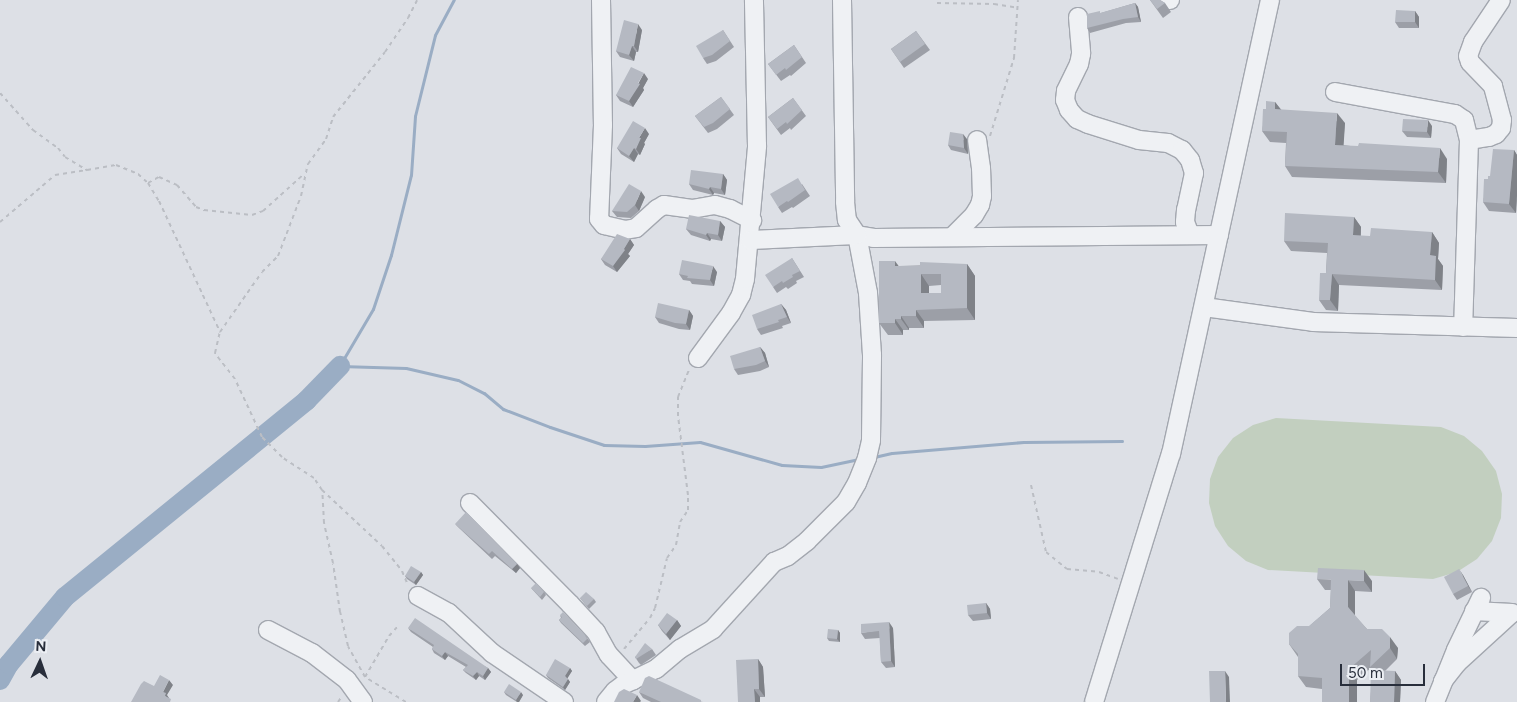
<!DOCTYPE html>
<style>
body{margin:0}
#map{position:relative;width:1517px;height:702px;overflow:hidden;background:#dde0e6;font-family:Figtree,sans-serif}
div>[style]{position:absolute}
.green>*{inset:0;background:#c2cfbf}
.stream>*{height:3px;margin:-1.5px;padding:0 1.5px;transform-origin:1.5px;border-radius:1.5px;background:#9aadc4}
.river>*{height:20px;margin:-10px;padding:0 10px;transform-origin:10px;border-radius:10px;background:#9aadc4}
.path>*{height:2px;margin-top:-1px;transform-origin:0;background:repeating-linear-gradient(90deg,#bbbec4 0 4px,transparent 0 8px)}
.roads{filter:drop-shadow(1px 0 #a3a7af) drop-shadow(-1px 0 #a3a7af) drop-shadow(0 1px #a3a7af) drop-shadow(0 -1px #a3a7af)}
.minor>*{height:18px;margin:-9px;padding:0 9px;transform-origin:9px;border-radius:9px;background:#eff1f4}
.wall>*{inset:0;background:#9c9fa7}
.shaded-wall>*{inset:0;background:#7f8288}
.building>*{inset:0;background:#b5b9c2}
span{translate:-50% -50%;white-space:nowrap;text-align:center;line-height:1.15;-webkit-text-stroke:5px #eceff4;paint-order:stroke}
.north{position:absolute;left:15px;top:637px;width:50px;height:50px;-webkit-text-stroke:4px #eceff4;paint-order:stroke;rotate:3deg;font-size:14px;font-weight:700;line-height:20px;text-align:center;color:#282e3b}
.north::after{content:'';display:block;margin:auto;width:18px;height:22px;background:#282e3b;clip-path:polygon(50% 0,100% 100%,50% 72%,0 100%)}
.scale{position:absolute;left:1340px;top:664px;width:85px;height:22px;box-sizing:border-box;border:2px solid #282e3b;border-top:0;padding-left:6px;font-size:15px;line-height:18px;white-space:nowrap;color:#282e3b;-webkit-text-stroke:4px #eceff4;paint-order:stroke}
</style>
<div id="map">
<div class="green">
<i style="clip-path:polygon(1276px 418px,1441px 427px,1464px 436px,1482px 451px,1496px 471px,1502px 494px,1501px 518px,1492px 541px,1477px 559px,1457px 572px,1433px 579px,1268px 570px,1246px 561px,1228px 546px,1215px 526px,1209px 503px,1210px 479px,1218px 457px,1233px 438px,1253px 425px)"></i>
</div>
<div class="stream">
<i style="left:340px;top:365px;width:65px;rotate:-59.5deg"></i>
<i style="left:373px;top:309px;width:57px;rotate:-71.6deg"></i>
<i style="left:391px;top:255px;width:82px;rotate:-76deg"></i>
<i style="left:411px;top:175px;width:59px;rotate:-86.1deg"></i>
<i style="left:415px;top:116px;width:83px;rotate:-76.1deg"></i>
<i style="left:435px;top:35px;width:40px;rotate:-62deg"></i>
<i style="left:340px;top:366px;width:66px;rotate:1.7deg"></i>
<i style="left:406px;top:368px;width:53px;rotate:13deg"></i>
<i style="left:458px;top:380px;width:29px;rotate:27deg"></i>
<i style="left:484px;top:393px;width:25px;rotate:40deg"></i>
<i style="left:503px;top:409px;width:50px;rotate:21deg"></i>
<i style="left:550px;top:427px;width:57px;rotate:18.4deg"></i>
<i style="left:604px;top:445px;width:41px;rotate:1.4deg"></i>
<i style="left:645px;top:446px;width:55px;rotate:-4.2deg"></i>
<i style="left:700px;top:442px;width:85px;rotate:15.7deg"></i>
<i style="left:782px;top:465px;width:39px;rotate:3deg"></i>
<i style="left:821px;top:467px;width:40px;rotate:-12deg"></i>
<i style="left:874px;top:457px;width:18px;rotate:-13deg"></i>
<i style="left:892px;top:453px;width:132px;rotate:-4.8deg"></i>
<i style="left:1024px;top:442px;width:98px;rotate:-0.6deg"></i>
</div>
<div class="river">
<i style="left:0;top:680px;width:18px;rotate:-61deg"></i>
<i style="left:9px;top:664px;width:87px;rotate:-50.1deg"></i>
<i style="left:65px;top:597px;width:311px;rotate:-39.1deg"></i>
<i style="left:306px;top:401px;width:49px;rotate:-45.8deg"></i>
</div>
<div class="path">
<i style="left:937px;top:3px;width:57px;rotate:1deg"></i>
<i style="left:994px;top:4px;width:24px;rotate:9deg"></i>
<i style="left:0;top:93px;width:50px;rotate:48.3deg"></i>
<i style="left:33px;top:130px;width:31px;rotate:36deg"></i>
<i style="left:58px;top:148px;width:11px;rotate:52deg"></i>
<i style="left:65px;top:157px;width:26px;rotate:31deg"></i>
<i style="left:87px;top:170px;width:29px;rotate:-10deg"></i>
<i style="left:116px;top:165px;width:24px;rotate:22deg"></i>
<i style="left:138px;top:174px;width:13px;rotate:42deg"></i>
<i style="left:148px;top:183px;width:21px;rotate:59deg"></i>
<i style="left:159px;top:201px;width:145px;rotate:65deg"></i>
<i style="left:990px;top:136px;width:82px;rotate:-72.9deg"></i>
<i style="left:1014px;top:58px;width:58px;rotate:-86.1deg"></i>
<i style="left:148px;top:183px;width:13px;rotate:-29deg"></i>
<i style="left:159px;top:177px;width:20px;rotate:24deg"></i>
<i style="left:177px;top:185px;width:29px;rotate:49deg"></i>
<i style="left:196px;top:207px;width:9px;rotate:21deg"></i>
<i style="left:204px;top:210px;width:48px;rotate:5.9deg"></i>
<i style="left:252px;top:215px;width:12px;rotate:-20deg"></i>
<i style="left:263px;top:211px;width:55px;rotate:-42.1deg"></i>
<i style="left:0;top:222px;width:72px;rotate:-40.5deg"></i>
<i style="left:55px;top:175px;width:32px;rotate:-9deg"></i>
<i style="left:1031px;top:485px;width:69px;rotate:77.4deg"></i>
<i style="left:1046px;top:552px;width:27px;rotate:39deg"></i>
<i style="left:1067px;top:569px;width:32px;rotate:5deg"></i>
<i style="left:1099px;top:572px;width:20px;rotate:20deg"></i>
<i style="left:322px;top:490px;width:82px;rotate:43deg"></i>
<i style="left:382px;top:546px;width:32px;rotate:51deg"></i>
<i style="left:402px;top:571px;width:15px;rotate:67deg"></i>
<i style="left:624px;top:649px;width:40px;rotate:-50deg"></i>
<i style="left:650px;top:618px;width:11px;rotate:-63deg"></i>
<i style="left:655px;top:608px;width:51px;rotate:-76.5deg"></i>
<i style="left:667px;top:558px;width:16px;rotate:-55deg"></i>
<i style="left:676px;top:545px;width:23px;rotate:-80deg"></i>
<i style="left:680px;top:522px;width:14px;rotate:-56deg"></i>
<i style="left:688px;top:510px;width:15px;rotate:-90deg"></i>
<i style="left:688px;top:495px;width:80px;rotate:-97.2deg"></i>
<i style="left:678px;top:416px;width:19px;rotate:-90deg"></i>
<i style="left:678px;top:397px;width:29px;rotate:-68deg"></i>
<i style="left:365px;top:677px;width:48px;rotate:-59.7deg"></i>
<i style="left:389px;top:636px;width:15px;rotate:-48deg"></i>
<i style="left:338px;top:702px;width:7px;rotate:-56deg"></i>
<i style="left:406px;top:702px;width:48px;rotate:-148.6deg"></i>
<i style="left:365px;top:677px;width:35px;rotate:-119deg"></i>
<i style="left:348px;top:646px;width:35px;rotate:-103deg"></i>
<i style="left:340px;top:612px;width:49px;rotate:-98.1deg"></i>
<i style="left:333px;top:563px;width:41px;rotate:-102.7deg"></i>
<i style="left:324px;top:523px;width:33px;rotate:-93deg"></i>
<i style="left:322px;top:490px;width:14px;rotate:-124deg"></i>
<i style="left:314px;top:478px;width:38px;rotate:-147deg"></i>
<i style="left:282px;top:457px;width:28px;rotate:-135deg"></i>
<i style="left:262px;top:437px;width:64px;rotate:-115deg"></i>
<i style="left:235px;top:379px;width:33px;rotate:-128deg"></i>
<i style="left:215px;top:353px;width:22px;rotate:-77deg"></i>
<i style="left:220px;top:332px;width:73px;rotate:-55deg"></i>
<i style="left:262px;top:272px;width:23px;rotate:-45deg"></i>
<i style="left:278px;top:256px;width:64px;rotate:-69deg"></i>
<i style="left:301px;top:196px;width:33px;rotate:-78deg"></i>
<i style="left:308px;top:164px;width:31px;rotate:-54deg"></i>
<i style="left:326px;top:139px;width:23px;rotate:-72deg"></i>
<i style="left:333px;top:117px;width:83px;rotate:-51.3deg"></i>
<i style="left:385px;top:52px;width:41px;rotate:-55.9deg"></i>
<i style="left:408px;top:18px;width:20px;rotate:-63deg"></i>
</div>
<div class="roads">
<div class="minor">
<i style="left:601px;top:0;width:125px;rotate:89.1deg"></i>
<i style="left:603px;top:125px;width:94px;rotate:92.4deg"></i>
<i style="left:599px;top:219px;width:8px;rotate:50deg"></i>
<i style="left:604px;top:225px;width:22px;rotate:13deg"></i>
<i style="left:625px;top:230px;width:11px;rotate:-10deg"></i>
<i style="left:636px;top:228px;width:28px;rotate:-42deg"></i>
<i style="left:657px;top:209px;width:8px;rotate:-30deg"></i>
<i style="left:664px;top:205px;width:28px;rotate:8deg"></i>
<i style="left:692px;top:209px;width:23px;rotate:-10deg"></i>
<i style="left:715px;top:205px;width:16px;rotate:15deg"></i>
<i style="left:730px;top:209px;width:25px;rotate:27deg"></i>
<i style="left:842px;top:0;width:202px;rotate:89.1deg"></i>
<i style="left:845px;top:202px;width:18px;rotate:84deg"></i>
<i style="left:847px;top:220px;width:18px;rotate:56deg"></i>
<i style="left:857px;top:235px;width:17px;rotate:10deg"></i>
<i style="left:874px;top:238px;width:345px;rotate:-0.5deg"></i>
<i style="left:1169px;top:0;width:1px"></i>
<i style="left:1078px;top:17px;width:37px;rotate:85deg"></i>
<i style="left:1081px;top:54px;width:10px;rotate:101deg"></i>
<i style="left:1079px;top:64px;width:30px;rotate:116deg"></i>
<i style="left:1066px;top:91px;width:9px;rotate:96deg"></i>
<i style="left:1065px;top:100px;width:11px;rotate:68deg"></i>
<i style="left:1069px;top:110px;width:12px;rotate:48deg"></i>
<i style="left:1077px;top:119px;width:12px;rotate:24deg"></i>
<i style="left:1088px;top:124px;width:53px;rotate:17.4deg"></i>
<i style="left:1139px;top:140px;width:29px;rotate:6deg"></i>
<i style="left:1168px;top:143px;width:16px;rotate:27deg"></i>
<i style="left:1182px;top:150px;width:13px;rotate:51deg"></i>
<i style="left:1190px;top:160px;width:14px;rotate:73deg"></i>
<i style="left:1194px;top:173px;width:38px;rotate:102deg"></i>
<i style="left:1186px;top:210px;width:12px;rotate:95deg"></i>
<i style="left:1185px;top:222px;width:14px;rotate:69deg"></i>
<i style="left:1335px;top:92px;width:122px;rotate:10.4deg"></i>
<i style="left:1455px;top:114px;width:11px;rotate:34deg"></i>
<i style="left:1464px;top:120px;width:21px;rotate:76deg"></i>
<i style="left:1469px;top:140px;width:187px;rotate:91.8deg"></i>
<i style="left:1469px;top:140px;width:20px;rotate:-9deg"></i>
<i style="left:1489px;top:137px;width:8px;rotate:-23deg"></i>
<i style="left:1496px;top:134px;width:8px;rotate:-50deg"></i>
<i style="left:1501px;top:128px;width:8px;rotate:-83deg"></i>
<i style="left:1502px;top:120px;width:35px;rotate:-105deg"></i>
<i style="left:1493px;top:86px;width:33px;rotate:-134deg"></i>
<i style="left:1470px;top:62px;width:6px;rotate:-108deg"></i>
<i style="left:1468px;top:56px;width:15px;rotate:-70deg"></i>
<i style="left:1473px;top:42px;width:50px;rotate:-56.3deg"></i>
<i style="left:952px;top:237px;width:31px;rotate:-45deg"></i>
<i style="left:974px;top:215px;width:12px;rotate:-59deg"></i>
<i style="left:980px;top:205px;width:9px;rotate:-77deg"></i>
<i style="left:982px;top:196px;width:28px;rotate:-92deg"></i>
<i style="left:981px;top:168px;width:28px;rotate:-98deg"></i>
<i style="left:1204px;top:307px;width:110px;rotate:7.8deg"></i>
<i style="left:1313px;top:322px;width:204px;rotate:1.7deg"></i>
<i style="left:698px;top:358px;width:56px;rotate:-53.7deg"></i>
<i style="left:731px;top:313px;width:21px;rotate:-61deg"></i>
<i style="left:741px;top:295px;width:16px;rotate:-76deg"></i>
<i style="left:745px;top:279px;width:134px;rotate:-84.8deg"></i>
<i style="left:757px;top:146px;width:146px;rotate:-91.2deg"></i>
<i style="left:470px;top:503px;width:142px;rotate:45.3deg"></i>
<i style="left:570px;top:604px;width:38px;rotate:47deg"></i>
<i style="left:596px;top:632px;width:26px;rotate:61deg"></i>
<i style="left:609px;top:655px;width:35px;rotate:47deg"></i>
<i style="left:418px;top:596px;width:35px;rotate:29deg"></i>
<i style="left:449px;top:613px;width:59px;rotate:42.9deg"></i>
<i style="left:492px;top:653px;width:87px;rotate:34.2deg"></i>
<i style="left:268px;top:630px;width:50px;rotate:27.6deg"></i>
<i style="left:312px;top:653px;width:44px;rotate:37.6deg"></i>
<i style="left:347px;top:680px;width:27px;rotate:54deg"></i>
<i style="left:1443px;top:681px;width:23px;rotate:-52deg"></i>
<i style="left:1457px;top:663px;width:74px;rotate:-42.3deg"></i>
<i style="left:1512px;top:613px;width:38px;rotate:-177deg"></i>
<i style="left:606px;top:702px;width:14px;rotate:-51deg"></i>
<i style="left:615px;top:691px;width:10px;rotate:-37deg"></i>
<i style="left:623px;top:685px;width:37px;rotate:-26deg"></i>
<i style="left:656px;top:669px;width:31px;rotate:-40deg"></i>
<i style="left:680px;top:649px;width:39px;rotate:-31deg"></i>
<i style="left:713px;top:629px;width:91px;rotate:-47.7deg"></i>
<i style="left:774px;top:562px;width:15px;rotate:-23deg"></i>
<i style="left:788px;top:556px;width:24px;rotate:-38deg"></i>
<i style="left:807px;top:541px;width:55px;rotate:-45deg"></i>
<i style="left:846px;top:502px;width:22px;rotate:-60deg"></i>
<i style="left:857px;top:483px;width:27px;rotate:-68deg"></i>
<i style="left:867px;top:458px;width:18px;rotate:-77deg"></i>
<i style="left:871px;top:440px;width:85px;rotate:-89.3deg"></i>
<i style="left:872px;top:355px;width:62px;rotate:-93.7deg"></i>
<i style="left:868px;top:293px;width:59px;rotate:-100.7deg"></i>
<i style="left:857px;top:235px;width:107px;rotate:177.3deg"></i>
<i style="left:1094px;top:702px;width:260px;rotate:-72.8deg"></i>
<i style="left:1171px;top:454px;width:465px;rotate:-77.7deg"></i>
<i style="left:1435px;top:702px;width:56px;rotate:-68deg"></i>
<i style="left:1456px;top:650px;width:58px;rotate:-64.3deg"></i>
</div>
</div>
<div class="wall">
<i style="clip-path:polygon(1150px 0,1160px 0,1165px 3px,1171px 12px,1163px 18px)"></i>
<i style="clip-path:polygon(1135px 3px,1138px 7px,1141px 22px,1126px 23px,1090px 33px,1087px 28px,1101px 13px)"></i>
<i style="clip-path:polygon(1415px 11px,1419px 17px,1419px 28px,1399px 28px,1395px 22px)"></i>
<i style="clip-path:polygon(642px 30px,638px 52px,636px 52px,634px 61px,620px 57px,616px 51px)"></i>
<i style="clip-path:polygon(723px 30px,734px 47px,716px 61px,707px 64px,703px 58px)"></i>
<i style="clip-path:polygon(916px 31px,930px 50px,904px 68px,891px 49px)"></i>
<i style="clip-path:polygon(794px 45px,806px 63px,791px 76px,790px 75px,781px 81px,768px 64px)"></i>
<i style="clip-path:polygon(648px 79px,643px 88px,644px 90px,633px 107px,620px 101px,616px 95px)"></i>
<i style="clip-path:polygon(721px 97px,734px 115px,717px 129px,708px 133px,695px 116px)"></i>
<i style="clip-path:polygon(793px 98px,806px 116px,791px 130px,790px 128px,781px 135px,768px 117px)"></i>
<i style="clip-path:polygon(1275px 102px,1281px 110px,1345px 123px,1343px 145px,1447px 159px,1446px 183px,1292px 177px,1285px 166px,1286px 143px,1270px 142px,1262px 131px,1266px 109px)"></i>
<i style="clip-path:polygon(1432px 126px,1431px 138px,1407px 137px,1402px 131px)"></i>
<i style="clip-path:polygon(649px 134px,644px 143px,645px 144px,640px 155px,638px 154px,634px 162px,621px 154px,617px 148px)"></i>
<i style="clip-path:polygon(967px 139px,968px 154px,951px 150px,948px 145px)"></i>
<i style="clip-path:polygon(1514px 150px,1517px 155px,1517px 195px,1516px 213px,1489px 211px,1483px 202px,1488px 179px)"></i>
<i style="clip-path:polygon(723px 174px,727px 180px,725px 195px,714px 193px,713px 195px,693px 190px,689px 184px)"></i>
<i style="clip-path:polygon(802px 184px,810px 196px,793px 208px,792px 207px,782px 213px,778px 207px)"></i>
<i style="clip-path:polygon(645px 197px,639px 211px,631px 218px,617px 217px,612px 211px)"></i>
<i style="clip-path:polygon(1354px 217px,1361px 227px,1361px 236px,1370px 236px,1432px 232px,1439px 243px,1438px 259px,1443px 266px,1442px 290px,1339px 285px,1338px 311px,1326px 310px,1319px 300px,1326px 273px,1327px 253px,1291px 251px,1284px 241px)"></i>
<i style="clip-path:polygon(720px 221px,725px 227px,722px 241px,711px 239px,710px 241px,691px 235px,686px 229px)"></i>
<i style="clip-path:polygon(630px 239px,634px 245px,628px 254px,630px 256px,617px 272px,605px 265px,601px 259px)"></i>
<i style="clip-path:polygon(792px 258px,804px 277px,796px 281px,797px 283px,788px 289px,786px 287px,777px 293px,773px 287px)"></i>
<i style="clip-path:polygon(evenodd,967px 264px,975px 276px,975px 320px,924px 321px,924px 328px,909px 328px,909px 330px,903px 330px,903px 335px,888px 335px,879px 323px,899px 266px,967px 264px,941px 285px,941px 293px,929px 293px,929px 286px,941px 285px)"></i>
<i style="clip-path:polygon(717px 272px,714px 286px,692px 284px,690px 281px,683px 280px,679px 274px)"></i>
<i style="clip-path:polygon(781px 304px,786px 310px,791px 323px,782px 326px,783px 328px,761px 335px,757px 329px)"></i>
<i style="clip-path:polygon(689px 310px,693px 316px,690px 330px,679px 329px,659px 323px,655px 317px)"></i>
<i style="clip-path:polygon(760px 347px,765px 353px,769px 367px,760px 371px,738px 375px,734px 369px)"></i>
<i style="clip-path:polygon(455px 524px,517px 564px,520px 568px,516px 573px,495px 556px,492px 559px,459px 528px)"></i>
<i style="clip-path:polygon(421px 572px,423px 575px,416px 585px,407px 579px,405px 576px)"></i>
<i style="clip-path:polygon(1463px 575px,1472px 592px,1457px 600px,1453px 594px)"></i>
<i style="clip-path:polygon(1317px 579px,1372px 581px,1372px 592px,1355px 591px,1355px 616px,1367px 629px,1398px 648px,1397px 659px,1385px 671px,1395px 671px,1401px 680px,1400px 702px,1370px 702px,1373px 670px,1371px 668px,1357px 680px,1357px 702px,1322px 702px,1322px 689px,1306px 687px,1298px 676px,1298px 657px,1289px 644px,1330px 608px,1331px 590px,1325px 590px)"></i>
<i style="clip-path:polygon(531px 588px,544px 592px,546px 595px,542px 600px)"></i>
<i style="clip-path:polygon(580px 598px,594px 599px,596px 602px,589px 609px)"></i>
<i style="clip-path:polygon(986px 603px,990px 609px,991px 619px,973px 621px,968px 615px)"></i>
<i style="clip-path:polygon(560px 615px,585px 635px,590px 642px,585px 646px,561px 623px,559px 620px,561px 618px)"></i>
<i style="clip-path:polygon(677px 620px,681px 626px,670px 640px,662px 631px,658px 625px)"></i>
<i style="clip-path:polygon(408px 628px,488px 668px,491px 672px,485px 680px,479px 676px,476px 680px,466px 673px,463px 670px,466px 667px,448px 656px,445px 660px,434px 653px,432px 649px,433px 647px,411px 632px)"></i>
<i style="clip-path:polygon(893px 628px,895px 667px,886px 668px,881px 662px,880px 638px,865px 639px,861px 633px)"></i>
<i style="clip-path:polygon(838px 630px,840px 633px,840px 642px,829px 641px,827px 638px)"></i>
<i style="clip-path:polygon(652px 649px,656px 655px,641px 665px,639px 663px,635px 657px)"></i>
<i style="clip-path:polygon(758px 659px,763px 667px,765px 697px,760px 697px,760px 702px,738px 702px)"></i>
<i style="clip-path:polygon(570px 668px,572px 671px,567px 678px,570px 682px,565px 690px,548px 678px,546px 675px)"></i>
<i style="clip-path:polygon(504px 692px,523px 695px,519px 702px,517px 702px,506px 695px)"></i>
<i style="clip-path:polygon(639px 692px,703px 702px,651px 702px,643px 698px)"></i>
</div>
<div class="shaded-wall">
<i style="clip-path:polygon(1135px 3px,1138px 7px,1141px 22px,1138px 17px)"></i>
<i style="clip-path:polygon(1415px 11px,1419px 17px,1419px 28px,1415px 22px)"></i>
<i style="clip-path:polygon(638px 24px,642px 30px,638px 52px,634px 46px)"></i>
<i style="clip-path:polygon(632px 46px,636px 52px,634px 61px,629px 55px)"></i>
<i style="clip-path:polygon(644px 73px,648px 79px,643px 88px,644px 90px,633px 107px,629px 101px)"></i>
<i style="clip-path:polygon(1275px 102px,1283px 112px,1275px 109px)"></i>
<i style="clip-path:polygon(1337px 113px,1345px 123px,1343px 155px,1335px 145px)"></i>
<i style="clip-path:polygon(1428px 120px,1432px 126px,1431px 138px,1427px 132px)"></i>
<i style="clip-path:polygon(645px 128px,649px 134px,644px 143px,645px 144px,640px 155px,636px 149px,639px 138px)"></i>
<i style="clip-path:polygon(963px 134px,967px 139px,968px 154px,964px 148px)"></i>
<i style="clip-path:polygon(634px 148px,638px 154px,634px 162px,629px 156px)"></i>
<i style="clip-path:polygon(1440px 148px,1447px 159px,1446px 183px,1438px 172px)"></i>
<i style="clip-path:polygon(1514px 150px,1517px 155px,1517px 195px,1516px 213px,1509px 204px)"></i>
<i style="clip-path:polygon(723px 174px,727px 180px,725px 195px,721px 189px)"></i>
<i style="clip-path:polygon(710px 187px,714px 193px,713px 195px,709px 189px)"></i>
<i style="clip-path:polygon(641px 191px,645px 197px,639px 211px,635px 205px)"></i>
<i style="clip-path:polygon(1354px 217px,1361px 227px,1360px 246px,1353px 235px)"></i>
<i style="clip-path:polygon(720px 221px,725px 227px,722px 241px,718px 235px)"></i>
<i style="clip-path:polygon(1432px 232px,1439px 243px,1438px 259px,1443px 266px,1442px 290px,1435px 280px,1430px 255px)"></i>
<i style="clip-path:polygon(707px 233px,711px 239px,710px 241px,706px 235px)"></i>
<i style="clip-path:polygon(630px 239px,634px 245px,628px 254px,630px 256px,617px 272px,613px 266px)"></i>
<i style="clip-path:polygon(895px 261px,903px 272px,895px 266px)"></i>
<i style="clip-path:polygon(967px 264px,975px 276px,975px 320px,967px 308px)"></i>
<i style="clip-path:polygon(713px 266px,717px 272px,714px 286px,710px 280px)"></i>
<i style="clip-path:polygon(921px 274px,929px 286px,929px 305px,921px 293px)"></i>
<i style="clip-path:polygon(1332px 274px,1339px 285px,1338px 311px,1330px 300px)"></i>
<i style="clip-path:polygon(781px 304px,786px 310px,791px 323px,787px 317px)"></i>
<i style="clip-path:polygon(689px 310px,693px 316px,690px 330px,686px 324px)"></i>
<i style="clip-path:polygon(916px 310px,924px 321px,924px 328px,916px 316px)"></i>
<i style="clip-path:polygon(901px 316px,909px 328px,909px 330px,901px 319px)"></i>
<i style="clip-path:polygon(895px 319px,903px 330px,903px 335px,895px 323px)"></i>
<i style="clip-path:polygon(760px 347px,765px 353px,769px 367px,765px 361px)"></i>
<i style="clip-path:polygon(517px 564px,520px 568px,516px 573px,512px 569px)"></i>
<i style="clip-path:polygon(1459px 569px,1463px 575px,1472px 592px,1468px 586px)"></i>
<i style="clip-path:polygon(1364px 570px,1372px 581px,1372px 592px,1364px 581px)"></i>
<i style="clip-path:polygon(421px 572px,423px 575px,416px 585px,414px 582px)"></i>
<i style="clip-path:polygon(1348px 580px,1355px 591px,1355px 618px,1348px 607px)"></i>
<i style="clip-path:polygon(986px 603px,990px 609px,991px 619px,987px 613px)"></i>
<i style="clip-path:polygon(677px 620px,681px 626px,670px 640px,666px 634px)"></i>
<i style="clip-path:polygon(889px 622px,893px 628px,895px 667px,891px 661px)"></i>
<i style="clip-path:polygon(838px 630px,840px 633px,840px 642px,837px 639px)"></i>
<i style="clip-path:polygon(1390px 637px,1398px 648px,1397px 659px,1390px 648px)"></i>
<i style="clip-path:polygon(445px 652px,448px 656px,445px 660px,442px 656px)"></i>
<i style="clip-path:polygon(758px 659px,763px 667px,765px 697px,759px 689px)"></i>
<i style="clip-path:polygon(488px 668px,491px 672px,485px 680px,483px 676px)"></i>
<i style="clip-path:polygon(570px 668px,572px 671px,567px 679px,565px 676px)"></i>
<i style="clip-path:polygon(1349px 669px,1357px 680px,1357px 702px,1349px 702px)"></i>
<i style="clip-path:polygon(1225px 671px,1229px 677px,1230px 702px,1226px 702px)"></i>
<i style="clip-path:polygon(1395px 671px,1401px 680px,1400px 702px,1394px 702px)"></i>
<i style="clip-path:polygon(477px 672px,479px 676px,476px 680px,473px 676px)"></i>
<i style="clip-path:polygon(568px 679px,570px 682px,565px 690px,563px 687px)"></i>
<i style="clip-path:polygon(169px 680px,173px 685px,167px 695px,169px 698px,168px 700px,165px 696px,163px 692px)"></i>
<i style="clip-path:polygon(754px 689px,760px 697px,760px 702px,755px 702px)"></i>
<i style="clip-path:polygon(521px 692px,523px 695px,519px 702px,517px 702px,516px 700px)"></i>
<i style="clip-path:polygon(637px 695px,641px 701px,640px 702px,633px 702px)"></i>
</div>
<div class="building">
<i style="clip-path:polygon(1150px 0,1160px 0,1165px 3px,1157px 9px)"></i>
<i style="clip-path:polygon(1135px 3px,1138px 17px,1123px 19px,1087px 28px,1087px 14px,1100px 11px,1100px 13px)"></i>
<i style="clip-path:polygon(1396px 10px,1415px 11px,1415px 22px,1395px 22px)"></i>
<i style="clip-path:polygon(624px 20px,638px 24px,634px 46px,632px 46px,629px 55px,616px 51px)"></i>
<i style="clip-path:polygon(723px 30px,730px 41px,712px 55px,703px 58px,696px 46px)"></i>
<i style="clip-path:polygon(916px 31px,925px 44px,900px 62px,891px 49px)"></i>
<i style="clip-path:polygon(794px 45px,802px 57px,786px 70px,785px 68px,776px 75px,768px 64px)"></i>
<i style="clip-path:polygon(631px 67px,644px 73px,638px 83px,640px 84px,629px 101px,616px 95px)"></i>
<i style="clip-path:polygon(721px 97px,730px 109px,713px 123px,704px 127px,695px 116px)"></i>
<i style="clip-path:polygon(793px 98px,802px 110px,787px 124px,786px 122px,777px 129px,768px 117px)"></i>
<i style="clip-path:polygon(1266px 101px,1275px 102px,1275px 109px,1337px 113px,1335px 145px,1358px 146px,1359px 143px,1440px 148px,1438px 172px,1285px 166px,1287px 132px,1262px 131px,1263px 109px,1266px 109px)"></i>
<i style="clip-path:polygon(1403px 119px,1428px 120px,1427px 132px,1402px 131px)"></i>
<i style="clip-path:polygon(633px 121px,645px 128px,639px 138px,641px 138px,636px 149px,634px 148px,629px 156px,617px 148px)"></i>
<i style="clip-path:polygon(950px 132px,963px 134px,964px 148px,948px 145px)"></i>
<i style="clip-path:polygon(1493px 149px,1514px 150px,1509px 204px,1483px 202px,1484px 179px,1488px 179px,1488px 176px,1490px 176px)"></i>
<i style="clip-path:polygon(691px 170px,723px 174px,721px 189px,710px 187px,709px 189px,689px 184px)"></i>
<i style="clip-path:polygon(798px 178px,805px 190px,788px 202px,787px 201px,778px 207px,770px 194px)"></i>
<i style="clip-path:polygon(629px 184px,641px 191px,635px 205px,627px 212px,612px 211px)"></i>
<i style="clip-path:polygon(1285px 213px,1354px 217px,1353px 235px,1370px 236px,1371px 228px,1432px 232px,1430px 255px,1436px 256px,1435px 280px,1332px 274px,1330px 300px,1319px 300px,1320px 273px,1326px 273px,1328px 243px,1284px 241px)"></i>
<i style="clip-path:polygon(689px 215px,720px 221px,718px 235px,707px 233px,706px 235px,686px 229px)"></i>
<i style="clip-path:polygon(617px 234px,630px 239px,624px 249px,625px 250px,613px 266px,601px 259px)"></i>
<i style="clip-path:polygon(792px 258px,800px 271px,792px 275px,793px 277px,783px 283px,782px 281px,773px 287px,765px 275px)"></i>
<i style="clip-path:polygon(682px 260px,713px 266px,710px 280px,687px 278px,688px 276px,679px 274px)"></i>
<i style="clip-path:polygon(evenodd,879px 261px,895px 261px,895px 266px,920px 266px,920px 262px,967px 264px,967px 308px,916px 310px,916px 316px,901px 316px,901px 319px,895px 319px,895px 323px,879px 323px,879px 261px,921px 274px,941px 274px,941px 293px,921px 293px,921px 274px)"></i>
<i style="clip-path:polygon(658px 303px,689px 310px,686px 324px,675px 323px,655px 317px)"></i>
<i style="clip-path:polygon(781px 304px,787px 317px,778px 320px,779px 322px,757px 329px,752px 315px)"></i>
<i style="clip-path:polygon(760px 347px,765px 361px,756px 365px,734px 369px,730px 356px)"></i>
<i style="clip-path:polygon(466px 512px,517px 564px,512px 569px,492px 551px,489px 554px,455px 524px)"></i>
<i style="clip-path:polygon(411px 566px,421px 572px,414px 582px,405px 576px)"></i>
<i style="clip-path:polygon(1318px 568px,1364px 570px,1364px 581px,1348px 580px,1348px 607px,1367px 629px,1382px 629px,1390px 637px,1390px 648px,1370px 667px,1371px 650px,1349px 669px,1349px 702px,1322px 702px,1322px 678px,1298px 676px,1298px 654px,1289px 644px,1289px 633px,1297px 626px,1309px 626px,1330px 608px,1331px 579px,1317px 579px)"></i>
<i style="clip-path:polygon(1459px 569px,1468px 586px,1453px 594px,1444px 577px)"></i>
<i style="clip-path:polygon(536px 583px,544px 592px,540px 597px,531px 588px)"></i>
<i style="clip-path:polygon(586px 592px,594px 599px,587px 606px,580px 598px)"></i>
<i style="clip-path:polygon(986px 603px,987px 613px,968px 615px,967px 605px)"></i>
<i style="clip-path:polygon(563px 612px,585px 635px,587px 639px,583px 643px,559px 620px,562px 617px,560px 615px)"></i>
<i style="clip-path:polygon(667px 613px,677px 620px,666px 634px,658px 625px)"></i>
<i style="clip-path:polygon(415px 618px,488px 668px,483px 676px,477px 672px,473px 676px,463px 670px,468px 665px,445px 652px,442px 656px,432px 649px,434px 645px,408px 628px)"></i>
<i style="clip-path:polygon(889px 622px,891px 661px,881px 662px,879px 631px,861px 633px,861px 624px)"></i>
<i style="clip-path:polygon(828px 629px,838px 630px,837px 639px,827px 638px)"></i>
<i style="clip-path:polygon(645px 643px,652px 649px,636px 659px,635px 657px)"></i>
<i style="clip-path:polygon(555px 659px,570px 668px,565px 676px,568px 679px,563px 687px,546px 675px)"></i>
<i style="clip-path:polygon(758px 659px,759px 689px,754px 689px,755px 702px,738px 702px,736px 660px)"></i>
<i style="clip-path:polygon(1371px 670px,1395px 671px,1394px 702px,1370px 702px)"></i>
<i style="clip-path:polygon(1209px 671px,1225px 671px,1226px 702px,1210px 702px)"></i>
<i style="clip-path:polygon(160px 675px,169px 680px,163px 692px,166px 693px,165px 696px,171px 699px,170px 702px,131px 702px,141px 684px,144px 681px,154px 686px)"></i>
<i style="clip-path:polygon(649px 676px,701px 700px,701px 702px,661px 702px,639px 692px,645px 678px)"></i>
<i style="clip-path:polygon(509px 684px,521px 692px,516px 700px,504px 692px)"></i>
<i style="clip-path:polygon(624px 689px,637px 695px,633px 702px,614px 702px,619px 692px)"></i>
</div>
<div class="north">N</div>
<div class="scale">50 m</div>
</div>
